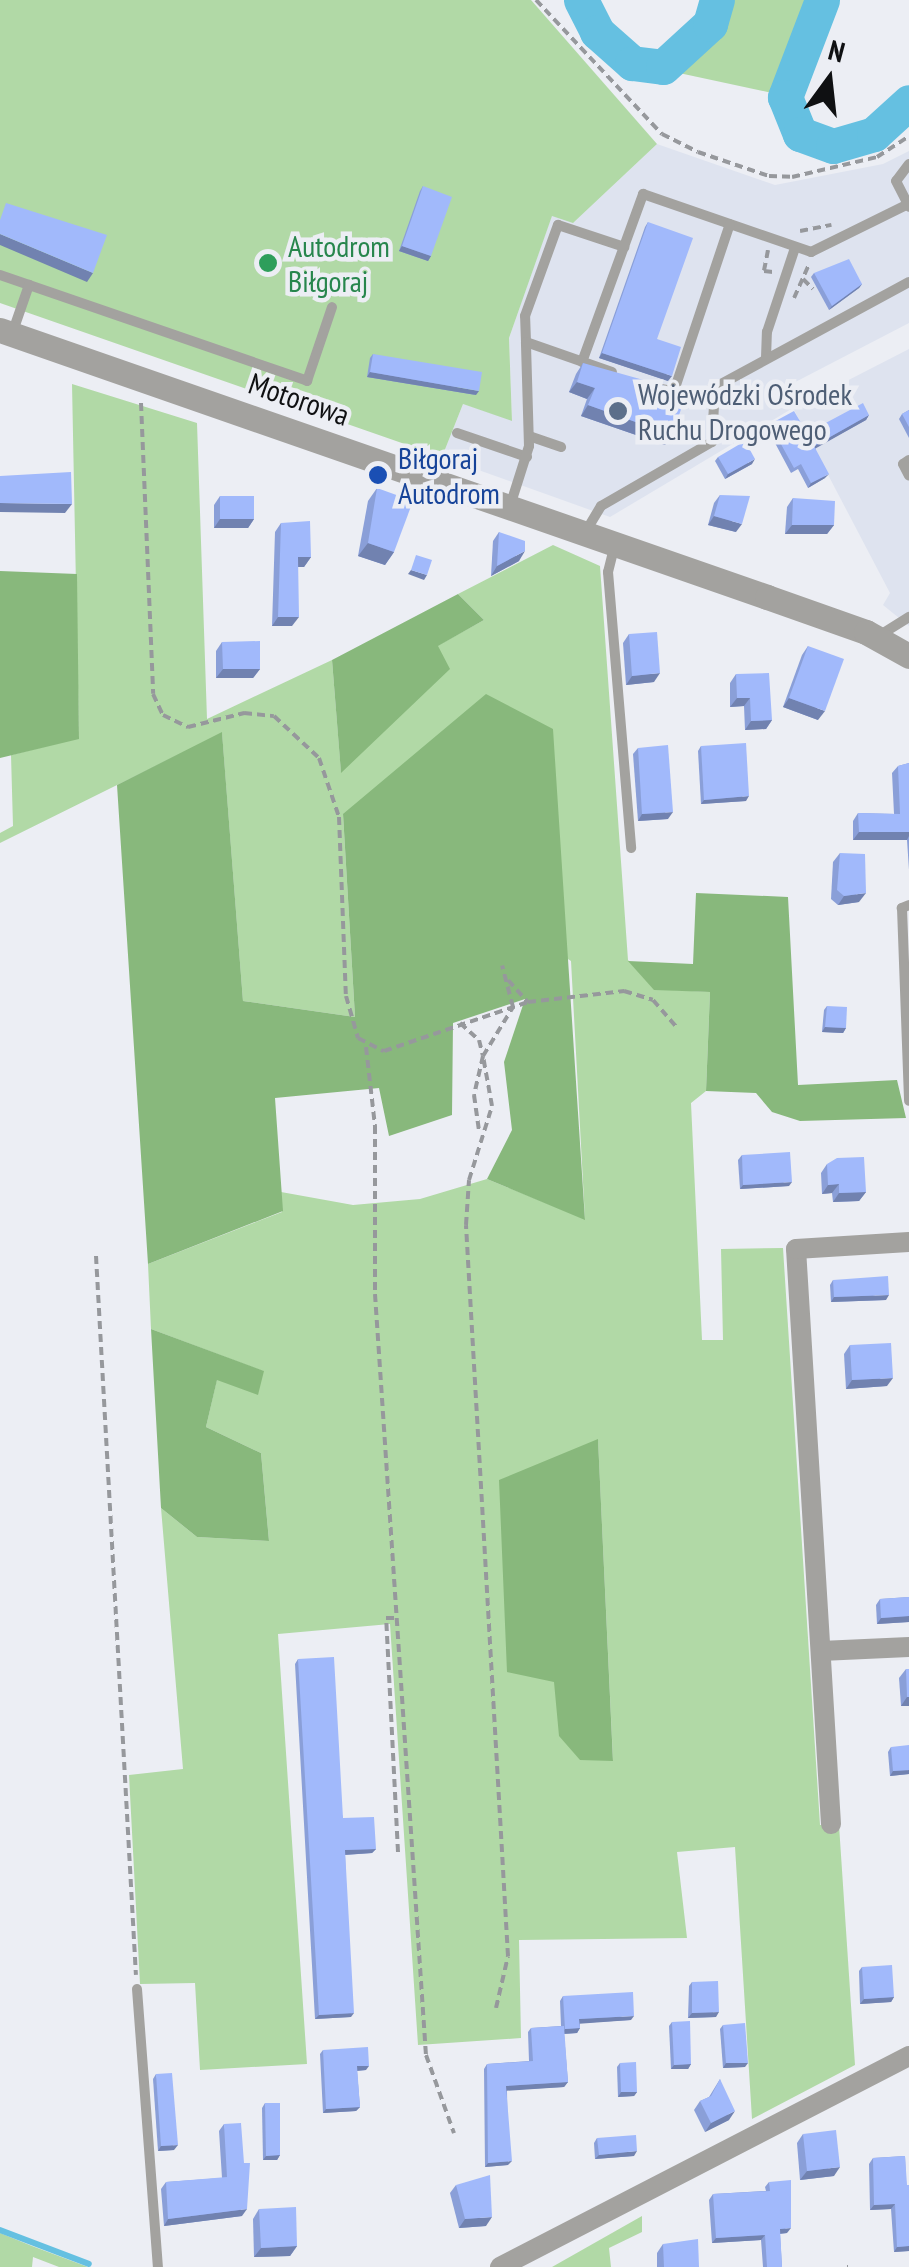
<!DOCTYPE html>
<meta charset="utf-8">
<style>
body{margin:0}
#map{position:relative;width:909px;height:2267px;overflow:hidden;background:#eceef4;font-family:"PT Sans Narrow",sans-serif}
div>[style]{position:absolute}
.built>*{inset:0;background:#dee3ef}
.green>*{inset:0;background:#b1d9a6}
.forest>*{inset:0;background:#88b87c}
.stream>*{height:6px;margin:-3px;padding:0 3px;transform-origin:3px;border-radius:3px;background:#65c0e1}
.river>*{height:35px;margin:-17.5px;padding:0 17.5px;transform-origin:17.5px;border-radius:17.5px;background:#65c0e1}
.path>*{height:4px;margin-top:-2px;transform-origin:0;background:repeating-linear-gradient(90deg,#96989c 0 8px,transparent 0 13px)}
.service>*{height:10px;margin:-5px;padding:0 5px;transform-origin:5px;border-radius:5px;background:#a3a29f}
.minor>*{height:20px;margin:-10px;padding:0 10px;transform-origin:10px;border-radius:10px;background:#a3a29f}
.tertiary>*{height:25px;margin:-12.5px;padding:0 12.5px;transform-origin:12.5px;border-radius:12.5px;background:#a3a29f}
.wall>*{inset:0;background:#8a9fd8}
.shaded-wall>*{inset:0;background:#7182b0}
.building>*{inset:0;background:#a1b9fb}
.dots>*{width:28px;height:28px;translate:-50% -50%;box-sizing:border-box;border:5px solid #eceef4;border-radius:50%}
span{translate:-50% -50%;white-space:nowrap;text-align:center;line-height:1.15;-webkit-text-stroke:9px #eceef4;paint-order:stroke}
.leisure-label{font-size:30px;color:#27864d}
.left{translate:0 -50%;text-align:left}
.service-label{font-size:30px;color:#4e5e75}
.street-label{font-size:30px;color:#0f1012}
.transit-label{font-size:30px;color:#164399}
.north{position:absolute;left:779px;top:30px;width:100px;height:100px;-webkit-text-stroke:8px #eceef4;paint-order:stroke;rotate:15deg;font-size:28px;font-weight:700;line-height:40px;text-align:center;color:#0f1012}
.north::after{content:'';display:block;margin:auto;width:35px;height:45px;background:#0f1012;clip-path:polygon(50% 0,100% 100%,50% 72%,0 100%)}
</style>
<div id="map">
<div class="built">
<i style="clip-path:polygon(657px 144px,775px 185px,883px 164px,909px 151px,909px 323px,778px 391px,794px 408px,909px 349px,909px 626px,883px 605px,890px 593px,793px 408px,610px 517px,442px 457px,463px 404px,512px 420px,509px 338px,552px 215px,574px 222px)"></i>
</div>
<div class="green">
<i style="clip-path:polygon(0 0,531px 0,657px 144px,573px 223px,552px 216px,509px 338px,512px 421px,463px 404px,442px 457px,0 303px)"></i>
<i style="clip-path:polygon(728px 0,814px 0,777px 94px,679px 73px)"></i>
<i style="clip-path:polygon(evenodd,72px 384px,197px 423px,207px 719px,332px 660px,341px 772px,437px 646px,484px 620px,458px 594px,553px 545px,600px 566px,628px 960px,654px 989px,710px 992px,706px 1091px,691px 1103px,702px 1340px,723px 1340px,721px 1249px,783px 1248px,820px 1825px,839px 1825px,855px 2065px,752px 2119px,735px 1847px,677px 1852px,687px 1938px,519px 1940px,521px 2038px,418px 2045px,390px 1624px,278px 1634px,307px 2064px,200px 2070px,195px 1983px,140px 1984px,129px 1775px,183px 1769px,161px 1508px,197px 1537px,269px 1541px,261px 1453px,206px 1427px,217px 1379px,263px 1371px,151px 1329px,148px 1264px,282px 1212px,281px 1192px,353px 1205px,420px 1199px,487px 1179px,585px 1219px,571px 961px,343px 814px,355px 1017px,243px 1001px,222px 733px,0 843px,0 833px,13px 826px,11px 755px,79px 738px,72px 384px,598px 1440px,613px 1760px,613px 1761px,555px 1681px,598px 1440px)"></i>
<i style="clip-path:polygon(642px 2216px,642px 2232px,609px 2248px,611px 2267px,552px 2267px)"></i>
<i style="clip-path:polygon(0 2233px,32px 2246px,88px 2267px,59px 2267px,33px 2257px,32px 2267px,0 2267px)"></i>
</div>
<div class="forest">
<i style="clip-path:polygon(0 571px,77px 574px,79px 739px,0 758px)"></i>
<i style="clip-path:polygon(458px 594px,484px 620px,438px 646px,450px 669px,341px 773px,332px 660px)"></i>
<i style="clip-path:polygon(486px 694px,553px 729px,585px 1220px,487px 1179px,512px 1130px,504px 1062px,525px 999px,453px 1023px,452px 1115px,389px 1136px,379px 1088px,275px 1098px,283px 1211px,148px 1264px,117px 785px,222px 732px,243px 1001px,355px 1017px,343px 814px)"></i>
<i style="clip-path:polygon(696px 893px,788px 897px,798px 1085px,897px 1080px,906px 1118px,800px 1121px,772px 1112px,756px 1093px,706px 1091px,710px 992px,654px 990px,628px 961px,693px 964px)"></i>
<i style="clip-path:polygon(151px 1329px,264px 1371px,258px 1395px,217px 1380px,206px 1427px,261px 1453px,269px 1541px,197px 1537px,161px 1508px)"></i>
<i style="clip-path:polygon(598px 1439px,613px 1761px,580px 1760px,559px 1736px,554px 1682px,507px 1672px,499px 1480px)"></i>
</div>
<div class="stream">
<i style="left:0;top:2230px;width:95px;rotate:20.9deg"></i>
</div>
<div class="river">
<i style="left:581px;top:0;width:36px;rotate:63deg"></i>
<i style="left:597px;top:32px;width:47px;rotate:41.5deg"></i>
<i style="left:632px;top:63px;width:31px;rotate:7deg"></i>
<i style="left:663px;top:67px;width:64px;rotate:-42.5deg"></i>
<i style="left:710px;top:24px;width:25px;rotate:-74deg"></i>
<i style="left:822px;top:0;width:104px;rotate:110.9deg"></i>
<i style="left:785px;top:97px;width:40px;rotate:68deg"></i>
<i style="left:800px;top:134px;width:35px;rotate:20deg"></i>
<i style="left:833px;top:146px;width:43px;rotate:-16.3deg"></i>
<i style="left:874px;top:134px;width:47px;rotate:-42.4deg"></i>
</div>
<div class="path">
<i style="left:536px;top:0;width:184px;rotate:46.8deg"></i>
<i style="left:662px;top:134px;width:40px;rotate:26.6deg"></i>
<i style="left:698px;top:152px;width:75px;rotate:18.7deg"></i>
<i style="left:769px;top:176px;width:23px;rotate:2deg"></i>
<i style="left:792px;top:177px;width:87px;rotate:-13.2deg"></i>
<i style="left:877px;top:157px;width:38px;rotate:-33deg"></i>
<i style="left:800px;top:231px;width:32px;rotate:-11deg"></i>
<i style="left:768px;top:250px;width:21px;rotate:101deg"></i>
<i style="left:764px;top:271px;width:9px;rotate:6deg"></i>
<i style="left:803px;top:279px;width:14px;rotate:45deg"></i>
<i style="left:794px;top:298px;width:37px;rotate:-66deg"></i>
<i style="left:141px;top:403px;width:291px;rotate:87.6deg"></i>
<i style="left:153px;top:694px;width:23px;rotate:65deg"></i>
<i style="left:163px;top:715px;width:28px;rotate:26deg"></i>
<i style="left:188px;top:727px;width:58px;rotate:-14deg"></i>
<i style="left:244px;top:713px;width:30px;rotate:6deg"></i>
<i style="left:274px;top:716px;width:62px;rotate:43deg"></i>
<i style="left:319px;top:758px;width:62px;rotate:71.3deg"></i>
<i style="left:339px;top:817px;width:179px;rotate:87.8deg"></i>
<i style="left:346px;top:996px;width:44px;rotate:74.1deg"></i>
<i style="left:358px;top:1038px;width:29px;rotate:27deg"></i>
<i style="left:384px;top:1051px;width:152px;rotate:-18.8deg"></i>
<i style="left:528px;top:1002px;width:97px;rotate:-6.5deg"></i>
<i style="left:624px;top:991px;width:30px;rotate:17deg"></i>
<i style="left:653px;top:1000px;width:35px;rotate:49deg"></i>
<i style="left:508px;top:980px;width:30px;rotate:48deg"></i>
<i style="left:460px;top:1023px;width:25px;rotate:42deg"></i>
<i style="left:479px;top:1040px;width:16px;rotate:76deg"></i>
<i style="left:483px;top:1056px;width:40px;rotate:103deg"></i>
<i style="left:474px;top:1095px;width:37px;rotate:82deg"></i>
<i style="left:366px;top:1047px;width:80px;rotate:83.5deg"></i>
<i style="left:375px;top:1126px;width:168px;rotate:90deg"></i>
<i style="left:375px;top:1294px;width:763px;rotate:86.17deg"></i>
<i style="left:426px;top:2055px;width:83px;rotate:70.3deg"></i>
<i style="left:96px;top:1256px;width:720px;rotate:86.82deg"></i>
<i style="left:398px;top:1852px;width:234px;rotate:-92.9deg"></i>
<i style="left:386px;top:1618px;width:12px"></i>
<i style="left:496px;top:2008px;width:53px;rotate:-77deg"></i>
<i style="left:508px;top:1956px;width:732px;rotate:-93.29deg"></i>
<i style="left:466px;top:1225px;width:45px;rotate:-86.2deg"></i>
<i style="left:469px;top:1180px;width:77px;rotate:-72.7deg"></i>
<i style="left:492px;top:1106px;width:51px;rotate:-100.2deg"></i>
<i style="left:483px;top:1056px;width:57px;rotate:-58.5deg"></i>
<i style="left:513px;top:1007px;width:43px;rotate:-104.7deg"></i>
<i style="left:847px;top:2267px;width:1px"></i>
</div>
<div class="service">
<i style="left:909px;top:164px;width:21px;rotate:127deg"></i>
<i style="left:896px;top:181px;width:29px;rotate:63deg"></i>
<i style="left:0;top:275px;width:325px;rotate:19deg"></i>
<i style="left:307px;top:381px;width:78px;rotate:-71.3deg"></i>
<i style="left:13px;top:331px;width:49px;rotate:-70.8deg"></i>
<i style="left:526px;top:342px;width:26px;rotate:-92deg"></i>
<i style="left:525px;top:316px;width:97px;rotate:-70.1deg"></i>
<i style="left:558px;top:225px;width:70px;rotate:18.4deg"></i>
<i style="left:766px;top:358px;width:26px;rotate:-88deg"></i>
<i style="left:767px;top:332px;width:89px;rotate:-71.6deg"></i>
<i style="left:582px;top:362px;width:179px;rotate:-70deg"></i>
<i style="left:643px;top:194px;width:178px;rotate:19deg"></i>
<i style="left:811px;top:252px;width:108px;rotate:-26.3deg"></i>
<i style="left:661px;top:389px;width:39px;rotate:10deg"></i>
<i style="left:699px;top:396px;width:239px;rotate:-28.5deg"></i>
<i style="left:673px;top:394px;width:179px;rotate:-71.5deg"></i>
<i style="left:457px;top:433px;width:74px;rotate:18.9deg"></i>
<i style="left:529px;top:436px;width:34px;rotate:19deg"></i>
<i style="left:909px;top:460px;width:7px;rotate:146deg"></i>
<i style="left:903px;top:464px;width:13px;rotate:63deg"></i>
<i style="left:510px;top:506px;width:63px;rotate:-72.4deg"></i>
<i style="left:529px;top:446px;width:104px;rotate:-91.7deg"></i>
<i style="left:526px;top:342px;width:91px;rotate:19.2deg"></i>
<i style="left:586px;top:531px;width:29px;rotate:-59deg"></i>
<i style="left:601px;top:506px;width:128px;rotate:-30deg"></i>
<i style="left:712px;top:442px;width:56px;rotate:-86.9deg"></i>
<i style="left:615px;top:544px;width:29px;rotate:104deg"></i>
<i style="left:608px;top:572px;width:277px;rotate:85.2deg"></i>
<i style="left:877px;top:637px;width:38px;rotate:-32deg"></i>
<i style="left:909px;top:905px;width:8px;rotate:157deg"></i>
<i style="left:902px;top:908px;width:193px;rotate:87.9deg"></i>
<i style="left:137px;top:1989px;width:279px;rotate:85.7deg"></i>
</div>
<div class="minor">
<i style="left:821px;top:1651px;width:88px;rotate:-2.6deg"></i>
<i style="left:831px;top:1824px;width:576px;rotate:-93.48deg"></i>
<i style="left:796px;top:1249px;width:113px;rotate:-3.5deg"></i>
<i style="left:500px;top:2267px;width:460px;rotate:-27.3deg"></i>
</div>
<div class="tertiary">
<i style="left:0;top:330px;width:812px;rotate:19.19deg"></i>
<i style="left:767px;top:597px;width:105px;rotate:19.5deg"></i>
<i style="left:866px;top:632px;width:49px;rotate:29.2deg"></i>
</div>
<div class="wall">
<i style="clip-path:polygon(423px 186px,431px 256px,428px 261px,399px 251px,420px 191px)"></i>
<i style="clip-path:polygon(648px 222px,657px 339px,668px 381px,599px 358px,645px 227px)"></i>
<i style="clip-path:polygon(814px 273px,862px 284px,859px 288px,829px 310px,811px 277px)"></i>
<i style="clip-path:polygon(373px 354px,476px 395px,367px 377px,370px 358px)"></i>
<i style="clip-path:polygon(583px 363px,670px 393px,672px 435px,665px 445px,581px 416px,587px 399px,569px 392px,576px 374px)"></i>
<i style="clip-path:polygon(909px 410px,909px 438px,899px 419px,902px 414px)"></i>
<i style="clip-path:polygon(869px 415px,866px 420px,815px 448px,825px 478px,808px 488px,798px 469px,791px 473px,767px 428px,770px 424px,807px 433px)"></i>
<i style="clip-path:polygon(718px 457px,752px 464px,725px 479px,715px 461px)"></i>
<i style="clip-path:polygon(377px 488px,394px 552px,385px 565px,358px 556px,368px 501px)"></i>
<i style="clip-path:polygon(720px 495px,736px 532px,708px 525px,714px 503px)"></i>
<i style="clip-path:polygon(220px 496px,254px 519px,248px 528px,214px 528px,214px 505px)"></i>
<i style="clip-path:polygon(793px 498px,834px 525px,827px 534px,785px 534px,787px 507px)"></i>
<i style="clip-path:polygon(281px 523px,311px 557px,304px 567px,298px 567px,292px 626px,272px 626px,275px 532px)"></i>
<i style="clip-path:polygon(499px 532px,519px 561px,491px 576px,493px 541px)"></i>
<i style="clip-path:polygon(629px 634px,654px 682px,626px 685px,623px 643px)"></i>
<i style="clip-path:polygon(222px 642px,260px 669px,253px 678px,216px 678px,216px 651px)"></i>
<i style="clip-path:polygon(808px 646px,818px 720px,783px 707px,802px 655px)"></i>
<i style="clip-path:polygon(736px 674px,772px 720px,766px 729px,745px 730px,744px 706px,730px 707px,730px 683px)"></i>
<i style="clip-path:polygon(701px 746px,746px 801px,701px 804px,698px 751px)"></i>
<i style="clip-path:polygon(638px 748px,668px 819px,638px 821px,633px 754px)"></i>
<i style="clip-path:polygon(909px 763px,909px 870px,907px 840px,853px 840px,853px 821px,858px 813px,894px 814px,892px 773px,898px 766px)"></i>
<i style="clip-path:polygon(840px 853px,859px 902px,838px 905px,831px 899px,833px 862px)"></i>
<i style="clip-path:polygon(827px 1006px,846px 1028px,843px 1033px,822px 1032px,824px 1010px)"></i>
<i style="clip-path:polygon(742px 1155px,789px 1186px,740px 1189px,738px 1160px)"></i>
<i style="clip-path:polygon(827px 1164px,866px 1192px,859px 1201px,833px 1202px,832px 1193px,822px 1194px,821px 1173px)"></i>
<i style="clip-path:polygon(833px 1280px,886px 1300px,831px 1302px,830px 1285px)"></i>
<i style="clip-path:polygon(850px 1345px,887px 1386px,846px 1389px,844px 1354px)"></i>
<i style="clip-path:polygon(909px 1597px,909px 1622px,877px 1624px,876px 1605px,880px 1599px)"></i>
<i style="clip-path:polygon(298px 1659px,343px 1818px,376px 1849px,372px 1853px,345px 1855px,351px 2017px,315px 2019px,295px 1664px)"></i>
<i style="clip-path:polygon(906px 1669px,909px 1669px,909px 1706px,901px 1706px,899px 1678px)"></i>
<i style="clip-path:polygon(891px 1747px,909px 1774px,890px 1776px,888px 1752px)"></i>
<i style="clip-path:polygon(862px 1967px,894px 1997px,891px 2002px,860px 2004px,859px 1971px)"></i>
<i style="clip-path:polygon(692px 1982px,716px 2017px,688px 2018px,689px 1986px)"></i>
<i style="clip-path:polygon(563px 1996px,631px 2020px,580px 2023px,580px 2028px,577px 2033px,564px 2034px,568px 2082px,564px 2087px,507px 2090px,508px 2165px,485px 2167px,484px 2069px,487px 2064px,529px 2061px,528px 2032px,531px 2028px,561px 2026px,560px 2001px)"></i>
<i style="clip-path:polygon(672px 2022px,691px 2064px,688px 2069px,671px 2069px,669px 2026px)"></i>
<i style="clip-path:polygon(723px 2025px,745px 2067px,723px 2068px,720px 2029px)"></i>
<i style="clip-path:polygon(323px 2050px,366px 2070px,357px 2071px,360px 2107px,356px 2111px,323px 2113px,320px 2054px)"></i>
<i style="clip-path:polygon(620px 2063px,637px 2092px,634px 2096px,618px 2097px,617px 2067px)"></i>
<i style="clip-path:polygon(156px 2074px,174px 2150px,158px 2151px,153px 2079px)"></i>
<i style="clip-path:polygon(720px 2079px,729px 2120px,705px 2132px,694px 2110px,700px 2101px,709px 2097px)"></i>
<i style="clip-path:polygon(265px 2103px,280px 2155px,277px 2160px,263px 2160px,262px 2108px)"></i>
<i style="clip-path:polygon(224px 2124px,242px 2216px,164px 2226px,161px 2189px,166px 2182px,222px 2178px,219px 2131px)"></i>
<i style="clip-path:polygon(803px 2134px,834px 2176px,800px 2180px,797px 2143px)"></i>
<i style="clip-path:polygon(597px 2138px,634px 2156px,595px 2159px,594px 2143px)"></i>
<i style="clip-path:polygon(905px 2156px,909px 2251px,894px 2252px,891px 2209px,870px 2210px,869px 2164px,873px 2158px)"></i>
<i style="clip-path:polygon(769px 2182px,787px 2233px,780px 2234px,782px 2267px,763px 2267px,761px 2240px,712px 2243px,709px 2200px,713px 2194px,766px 2191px,765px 2187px)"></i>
<i style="clip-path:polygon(456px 2185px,486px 2226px,459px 2228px,450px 2193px)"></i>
<i style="clip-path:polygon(259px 2209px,297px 2246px,290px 2256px,254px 2257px,253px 2219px)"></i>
<i style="clip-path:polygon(663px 2244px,699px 2267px,657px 2267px,657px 2253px)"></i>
</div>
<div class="shaded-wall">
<i style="clip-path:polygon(0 234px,93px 273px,87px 282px,0 245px)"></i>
<i style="clip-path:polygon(402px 246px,431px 256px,428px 261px,399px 251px)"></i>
<i style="clip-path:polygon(862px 284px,859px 288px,829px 310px,832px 306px)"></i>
<i style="clip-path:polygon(602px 353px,672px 376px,668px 381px,599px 358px)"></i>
<i style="clip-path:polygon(370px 372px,479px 391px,476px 395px,367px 377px)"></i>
<i style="clip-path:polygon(577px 382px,595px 388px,587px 399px,569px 392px)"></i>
<i style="clip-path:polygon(588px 405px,672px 435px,665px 445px,581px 416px)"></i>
<i style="clip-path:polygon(869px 415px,866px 420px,811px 451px,814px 446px)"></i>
<i style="clip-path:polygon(755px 459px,752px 464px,725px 479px,728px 474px)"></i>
<i style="clip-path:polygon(829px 474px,825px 478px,808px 488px,811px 483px)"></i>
<i style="clip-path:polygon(0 503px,72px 504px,65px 513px,0 512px)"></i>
<i style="clip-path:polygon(714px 516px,742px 524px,736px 532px,708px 525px)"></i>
<i style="clip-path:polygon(220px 519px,254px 519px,248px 528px,214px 528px)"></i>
<i style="clip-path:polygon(792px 525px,834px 525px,827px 534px,785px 534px)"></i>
<i style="clip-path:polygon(368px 543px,394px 552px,385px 565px,358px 556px)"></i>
<i style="clip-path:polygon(525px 551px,519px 561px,491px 576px,497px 566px)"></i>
<i style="clip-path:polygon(298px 557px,311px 557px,304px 567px,291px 567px)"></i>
<i style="clip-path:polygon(411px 570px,427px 575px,424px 580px,408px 574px)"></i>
<i style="clip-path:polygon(278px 617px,299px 617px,292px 626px,272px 626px)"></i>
<i style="clip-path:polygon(223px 669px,260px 669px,253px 678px,216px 678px)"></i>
<i style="clip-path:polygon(660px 673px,654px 682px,626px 685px,632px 676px)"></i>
<i style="clip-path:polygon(737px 698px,750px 698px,744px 706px,730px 707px)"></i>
<i style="clip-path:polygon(789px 698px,825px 711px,818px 720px,783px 707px)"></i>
<i style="clip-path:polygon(772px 720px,766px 729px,745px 730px,751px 721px)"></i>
<i style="clip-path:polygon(749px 796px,746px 801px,701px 804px,704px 800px)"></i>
<i style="clip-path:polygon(673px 812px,668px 819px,638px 821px,642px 814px)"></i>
<i style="clip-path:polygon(859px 832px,909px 832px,909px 836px,907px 840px,853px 840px)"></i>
<i style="clip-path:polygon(866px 893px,859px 902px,838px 905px,844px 896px)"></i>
<i style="clip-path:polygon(825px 1027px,846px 1028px,843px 1033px,822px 1032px)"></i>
<i style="clip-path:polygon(792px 1182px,789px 1186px,740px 1189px,743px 1185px)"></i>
<i style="clip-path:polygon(839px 1184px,832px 1193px,822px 1194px,828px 1185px)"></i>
<i style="clip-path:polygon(866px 1192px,859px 1201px,833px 1202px,839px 1193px)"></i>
<i style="clip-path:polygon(889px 1295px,886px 1300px,831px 1302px,834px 1297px)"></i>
<i style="clip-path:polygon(893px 1378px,887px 1386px,846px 1389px,852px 1380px)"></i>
<i style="clip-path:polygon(909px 1616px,909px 1622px,877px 1624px,881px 1618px)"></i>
<i style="clip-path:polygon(907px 1697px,909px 1697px,909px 1706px,901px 1706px)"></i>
<i style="clip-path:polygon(909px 1770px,909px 1774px,890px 1776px,893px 1771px)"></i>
<i style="clip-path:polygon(376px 1849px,372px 1853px,342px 1855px,345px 1850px)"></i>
<i style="clip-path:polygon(894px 1997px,891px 2002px,860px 2004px,864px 1999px)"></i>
<i style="clip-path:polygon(719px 2012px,716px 2017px,688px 2018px,692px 2013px)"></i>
<i style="clip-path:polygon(354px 2013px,351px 2017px,315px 2019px,319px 2015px)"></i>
<i style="clip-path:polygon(634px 2016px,631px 2020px,576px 2024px,579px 2019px)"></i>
<i style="clip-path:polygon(580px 2028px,577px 2033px,562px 2034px,565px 2029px)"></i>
<i style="clip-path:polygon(726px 2063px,748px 2063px,745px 2067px,723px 2068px)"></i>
<i style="clip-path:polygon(691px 2064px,688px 2069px,671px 2069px,674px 2065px)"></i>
<i style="clip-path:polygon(357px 2066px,369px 2066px,366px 2070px,354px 2071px)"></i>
<i style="clip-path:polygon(568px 2082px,564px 2087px,503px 2091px,506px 2086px)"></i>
<i style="clip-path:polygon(621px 2092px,637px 2092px,634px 2096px,618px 2097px)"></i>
<i style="clip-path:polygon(360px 2107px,356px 2111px,323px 2113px,326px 2109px)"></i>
<i style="clip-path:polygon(735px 2111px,729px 2120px,705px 2132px,711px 2123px)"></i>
<i style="clip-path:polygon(178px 2145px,174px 2150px,158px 2151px,161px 2146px)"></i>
<i style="clip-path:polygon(637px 2151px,634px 2156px,595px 2159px,599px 2155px)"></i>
<i style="clip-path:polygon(280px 2155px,277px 2160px,263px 2160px,266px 2156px)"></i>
<i style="clip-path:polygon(512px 2161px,508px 2165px,485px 2167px,488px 2163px)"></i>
<i style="clip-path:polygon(840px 2167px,834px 2176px,800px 2180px,807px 2171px)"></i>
<i style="clip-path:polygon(895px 2204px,891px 2209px,870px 2210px,874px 2205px)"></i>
<i style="clip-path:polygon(247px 2209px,242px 2216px,164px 2226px,168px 2219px)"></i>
<i style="clip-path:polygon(492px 2217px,486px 2226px,459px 2228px,465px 2219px)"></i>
<i style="clip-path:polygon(791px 2228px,787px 2233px,776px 2234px,780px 2229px)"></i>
<i style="clip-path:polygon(765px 2235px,761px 2240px,712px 2243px,716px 2238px)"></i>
<i style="clip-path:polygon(297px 2246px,290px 2256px,254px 2257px,261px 2248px)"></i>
<i style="clip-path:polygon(909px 2246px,909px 2251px,894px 2252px,897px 2247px)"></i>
</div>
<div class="building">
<i style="clip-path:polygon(423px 186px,452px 197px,431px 256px,402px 246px)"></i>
<i style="clip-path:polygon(6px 203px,107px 235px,93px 273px,0 234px,0 220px)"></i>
<i style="clip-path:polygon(648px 222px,693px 238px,657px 339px,681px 347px,672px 376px,602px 353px)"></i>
<i style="clip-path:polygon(849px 259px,862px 284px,832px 306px,814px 273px)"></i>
<i style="clip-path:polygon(373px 354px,482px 372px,479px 391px,370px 372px)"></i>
<i style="clip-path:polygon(583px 363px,672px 388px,670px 393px,685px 398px,672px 435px,588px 405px,595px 388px,577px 382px)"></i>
<i style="clip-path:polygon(863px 403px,869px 415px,814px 446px,829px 474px,811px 483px,801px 464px,794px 468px,770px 424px,794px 411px,807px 433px)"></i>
<i style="clip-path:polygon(909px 410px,909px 427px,902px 414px)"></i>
<i style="clip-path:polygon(745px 441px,755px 459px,728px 474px,718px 457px)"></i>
<i style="clip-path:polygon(71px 472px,72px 504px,0 503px,0 476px)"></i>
<i style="clip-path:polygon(377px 488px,413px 501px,394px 552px,368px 543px)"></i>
<i style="clip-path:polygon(720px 495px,750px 496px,742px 524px,714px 516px)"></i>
<i style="clip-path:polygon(220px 496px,254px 496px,254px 519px,220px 519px)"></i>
<i style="clip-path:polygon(793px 498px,835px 501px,834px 525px,792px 525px)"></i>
<i style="clip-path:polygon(310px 521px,311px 557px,298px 557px,299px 617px,278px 617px,281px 523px)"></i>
<i style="clip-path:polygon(499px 532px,525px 541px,525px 551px,497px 566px)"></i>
<i style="clip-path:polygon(416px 555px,432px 560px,427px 575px,411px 570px)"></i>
<i style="clip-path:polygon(657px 632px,660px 673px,632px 676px,629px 634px)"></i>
<i style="clip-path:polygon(260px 641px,260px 669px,223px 669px,222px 642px)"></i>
<i style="clip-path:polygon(808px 646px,844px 659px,825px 711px,789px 698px)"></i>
<i style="clip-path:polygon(769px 673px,772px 720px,751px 721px,750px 698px,737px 698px,736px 674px)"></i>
<i style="clip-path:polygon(746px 743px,749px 796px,704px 800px,701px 746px)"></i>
<i style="clip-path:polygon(668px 745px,673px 812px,642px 814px,638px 748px)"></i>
<i style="clip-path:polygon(909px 763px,909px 832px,859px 832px,858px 813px,900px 814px,898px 766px)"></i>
<i style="clip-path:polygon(840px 853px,865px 854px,866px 893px,844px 896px,837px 890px)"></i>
<i style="clip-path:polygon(827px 1006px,847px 1007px,846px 1028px,825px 1027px)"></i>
<i style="clip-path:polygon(790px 1152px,792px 1182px,743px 1185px,742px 1155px)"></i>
<i style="clip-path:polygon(864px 1157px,866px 1192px,839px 1193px,839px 1184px,828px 1185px,827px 1164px,837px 1158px)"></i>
<i style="clip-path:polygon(888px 1276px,889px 1295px,834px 1297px,833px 1280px)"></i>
<i style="clip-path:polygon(891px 1343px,893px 1378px,852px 1380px,850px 1345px)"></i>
<i style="clip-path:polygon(909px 1597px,909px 1616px,881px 1618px,880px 1599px)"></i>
<i style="clip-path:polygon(334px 1657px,343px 1818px,374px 1817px,376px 1849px,345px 1850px,354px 2013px,319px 2015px,298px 1659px)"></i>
<i style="clip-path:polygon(906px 1669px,909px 1669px,909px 1697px,907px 1697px)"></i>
<i style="clip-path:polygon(909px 1745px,909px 1770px,893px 1771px,891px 1747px)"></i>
<i style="clip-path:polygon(892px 1965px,894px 1997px,864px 1999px,862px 1967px)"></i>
<i style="clip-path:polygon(718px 1981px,719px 2012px,692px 2013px,692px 1982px)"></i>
<i style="clip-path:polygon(633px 1992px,634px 2016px,579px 2019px,580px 2028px,565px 2029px,563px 1996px)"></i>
<i style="clip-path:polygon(690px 2021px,691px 2064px,674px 2065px,672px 2022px)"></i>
<i style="clip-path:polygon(745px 2023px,748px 2063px,726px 2063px,723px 2025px)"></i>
<i style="clip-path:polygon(564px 2026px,568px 2082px,506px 2086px,512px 2161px,488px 2163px,487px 2064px,533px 2061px,531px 2028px)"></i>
<i style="clip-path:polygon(368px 2047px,369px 2066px,357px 2066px,360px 2107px,326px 2109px,323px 2050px)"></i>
<i style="clip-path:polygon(636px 2062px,637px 2092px,621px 2092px,620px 2063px)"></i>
<i style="clip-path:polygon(172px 2073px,178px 2145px,161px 2146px,156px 2074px)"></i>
<i style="clip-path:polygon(720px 2079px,735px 2111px,711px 2123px,700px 2101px,711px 2096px)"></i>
<i style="clip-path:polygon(265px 2103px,280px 2103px,280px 2155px,266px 2156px)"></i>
<i style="clip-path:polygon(241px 2123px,244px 2163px,250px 2163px,247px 2209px,168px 2219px,166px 2182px,227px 2177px,224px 2124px)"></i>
<i style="clip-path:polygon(836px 2130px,840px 2167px,807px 2171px,803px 2134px)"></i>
<i style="clip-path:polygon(636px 2135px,637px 2151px,599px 2155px,597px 2138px)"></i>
<i style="clip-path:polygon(905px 2156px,907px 2185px,909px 2185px,909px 2246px,897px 2247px,895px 2204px,874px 2205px,873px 2158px)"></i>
<i style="clip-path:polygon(490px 2175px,492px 2217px,465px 2219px,456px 2185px)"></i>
<i style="clip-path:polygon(791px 2180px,791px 2228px,780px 2229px,782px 2267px,767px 2267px,765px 2235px,716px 2238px,713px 2194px,770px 2191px,769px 2182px)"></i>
<i style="clip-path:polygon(296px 2207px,297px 2246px,261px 2248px,259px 2209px)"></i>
<i style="clip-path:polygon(698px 2239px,699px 2267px,664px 2267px,663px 2244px)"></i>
</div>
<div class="dots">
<i style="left:268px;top:263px;background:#2e9e5b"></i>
<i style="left:618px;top:411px;background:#5c6f8a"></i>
<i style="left:378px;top:475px;background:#1a4fb4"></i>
</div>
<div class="leisure-label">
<span class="left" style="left:288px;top:263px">Autodrom<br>Biłgoraj</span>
</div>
<div class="service-label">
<span class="left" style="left:638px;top:411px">Wojewódzki Ośrodek<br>Ruchu Drogowego</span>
</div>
<div class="street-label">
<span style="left:299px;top:399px;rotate:19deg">Motorowa</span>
</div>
<div class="transit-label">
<span class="left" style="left:398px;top:475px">Biłgoraj<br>Autodrom</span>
</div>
<div class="north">N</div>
</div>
